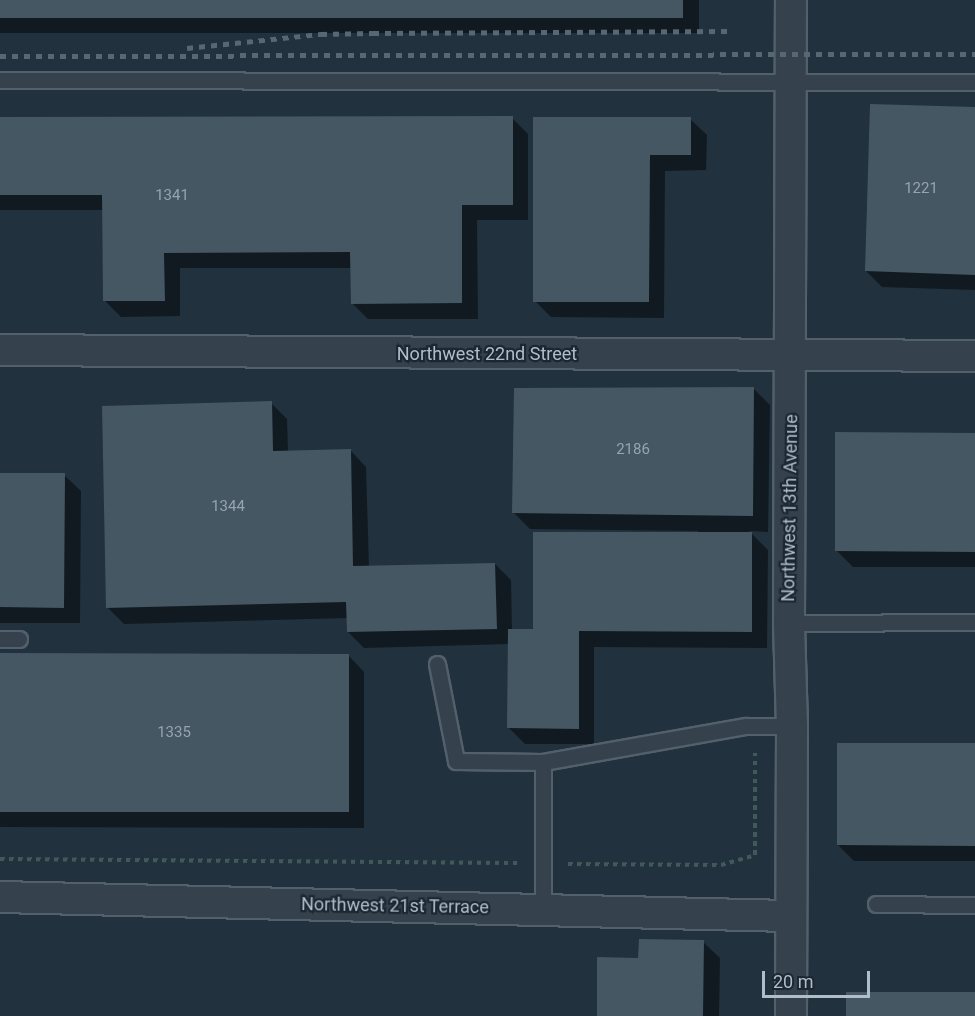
<!DOCTYPE html>
<style>
body{margin:0}
#map{position:relative;width:975px;height:1016px;overflow:hidden;background:#21313d;font-family:Roboto,sans-serif}
div>[style]{position:absolute}
.shadow>*{inset:0;background:#0007}
.building>*{inset:0;background:#455763}
.path>*{height:4px;margin-top:-2px;transform-origin:0;background:repeating-linear-gradient(90deg,#415a59 0 4.5px,transparent 0 9px)}
.roads{filter:drop-shadow(2px 0 #53606b) drop-shadow(-2px 0 #53606b) drop-shadow(0 2px #53606b) drop-shadow(0 -2px #53606b)}
.lane>*{height:15px;margin:-7.5px;padding:0 7.5px;transform-origin:7.5px;border-radius:7.5px;background:#35424d}
.street>*{height:30px;margin:-15px;padding:0 15px;transform-origin:15px;border-radius:15px;background:#35424d}
.rail>*{height:4.5px;margin-top:-2.25px;transform-origin:0;background:repeating-linear-gradient(90deg,#576774 0 6px,transparent 0 12px)}
span{translate:-50% -50%;white-space:nowrap;text-align:center;line-height:1.15;-webkit-text-stroke:4.5px #1b2732;paint-order:stroke}
.number-label{font-size:15px;color:#96a4af}
.number-label span{-webkit-text-stroke-width:0}
.street-label{font-size:18px;color:#b1bdc8}
.scale{position:absolute;left:762px;top:971px;width:108px;height:27px;box-sizing:border-box;border:3px solid #b1bdc8;border-top:0;padding-left:8px;font-size:18px;line-height:21px;white-space:nowrap;color:#b1bdc8;-webkit-text-stroke:4px #1b2732;paint-order:stroke}
</style>
<div id="map">
<div class="shadow">
<i style="clip-path:polygon(0 0,699px 0,699px 33px,0 33px)"></i>
<i style="clip-path:polygon(975px 108px,975px 290px,882px 287px,866px 271px)"></i>
<i style="clip-path:polygon(512px 118px,528px 134px,528px 220px,477px 220px,478px 319px,368px 319px,352px 303px,352px 268px,180px 268px,180px 316px,121px 317px,104px 300px,104px 210px,0 210px,0 119px)"></i>
<i style="clip-path:polygon(535px 119px,690px 119px,707px 135px,706px 170px,665px 171px,664px 318px,551px 317px,535px 301px)"></i>
<i style="clip-path:polygon(754px 389px,770px 405px,768px 532px,749px 531px,768px 550px,767px 648px,594px 647px,594px 744px,525px 744px,509px 728px,509px 644px,364px 648px,348px 632px,348px 618px,124px 624px,108px 608px,271px 403px,287px 419px,288px 452px,350px 450px,366px 467px,369px 567px,495px 564px,511px 580px,512px 630px,534px 630px,698px 534px,698px 531px,530px 529px,514px 513px)"></i>
<i style="clip-path:polygon(975px 434px,975px 567px,853px 567px,837px 551px)"></i>
<i style="clip-path:polygon(0 474px,64px 475px,81px 491px,80px 623px,0 623px)"></i>
<i style="clip-path:polygon(0 655px,348px 655px,364px 672px,364px 828px,0 827px)"></i>
<i style="clip-path:polygon(975px 745px,975px 861px,854px 861px,838px 845px)"></i>
<i style="clip-path:polygon(703px 942px,720px 958px,719px 1016px,598px 1016px,640px 959px)"></i>
</div>
<div class="building">
<i style="clip-path:polygon(0 0,683px 0,683px 18px,0 18px)"></i>
<i style="clip-path:polygon(870px 104px,975px 107px,975px 275px,865px 271px)"></i>
<i style="clip-path:polygon(513px 116px,513px 205px,462px 205px,462px 303px,351px 304px,350px 252px,164px 253px,165px 301px,103px 301px,102px 195px,0 195px,0 117px)"></i>
<i style="clip-path:polygon(533px 117px,691px 117px,691px 155px,650px 155px,649px 302px,533px 302px)"></i>
<i style="clip-path:polygon(754px 387px,753px 516px,512px 513px,514px 388px)"></i>
<i style="clip-path:polygon(272px 401px,273px 451px,351px 449px,353px 566px,495px 563px,497px 629px,347px 632px,346px 602px,106px 608px,102px 406px)"></i>
<i style="clip-path:polygon(835px 432px,975px 433px,975px 552px,835px 551px)"></i>
<i style="clip-path:polygon(0 473px,65px 473px,64px 608px,0 607px)"></i>
<i style="clip-path:polygon(533px 532px,752px 532px,752px 632px,579px 631px,579px 729px,507px 728px,508px 629px,533px 629px)"></i>
<i style="clip-path:polygon(0 653px,349px 654px,349px 812px,0 812px)"></i>
<i style="clip-path:polygon(837px 743px,975px 743px,975px 846px,837px 845px)"></i>
<i style="clip-path:polygon(639px 939px,704px 940px,703px 1016px,597px 1016px,597px 957px,638px 958px)"></i>
<i style="clip-path:polygon(846px 992px,975px 992px,975px 1016px,846px 1016px)"></i>
</div>
<div class="path">
<i style="left:0;top:859px;width:519px;rotate:0.44deg"></i>
<i style="left:568px;top:864px;width:153px;rotate:0.4deg"></i>
<i style="left:721px;top:865px;width:35px;rotate:-16deg"></i>
<i style="left:755px;top:855px;width:102px;rotate:-90deg"></i>
</div>
<div class="roads">
<div class="lane">
<i style="left:0;top:80px;width:975px;rotate:0.12deg"></i>
<i style="left:789px;top:623px;width:186px;rotate:-0.3deg"></i>
<i style="left:0;top:639px;width:19px"></i>
<i style="left:437px;top:664px;width:99px;rotate:78.9deg"></i>
<i style="left:456px;top:761px;width:87px;rotate:0.7deg"></i>
<i style="left:876px;top:904px;width:99px;rotate:0.6deg"></i>
<i style="left:543px;top:910px;width:148px;rotate:-90deg"></i>
<i style="left:543px;top:762px;width:206px;rotate:-10.1deg"></i>
<i style="left:746px;top:726px;width:46px"></i>
</div>
<div class="street">
<i style="left:0;top:350px;width:975px;rotate:0.35deg"></i>
<i style="left:0;top:897px;width:790px;rotate:1.38deg"></i>
<i style="left:791px;top:1016px;width:290px;rotate:-89.8deg"></i>
<i style="left:792px;top:726px;width:103px;rotate:-91.7deg"></i>
<i style="left:789px;top:623px;width:623px;rotate:-89.82deg"></i>
</div>
</div>
<div class="rail">
<i style="left:187px;top:48px;width:135px;rotate:-6deg"></i>
<i style="left:321px;top:34px;width:52px;rotate:-1.1deg"></i>
<i style="left:373px;top:33px;width:359px;rotate:-0.3deg"></i>
<i style="left:0;top:56px;width:975px;rotate:-0.12deg"></i>
</div>
<div class="number-label">
<span style="left:921px;top:189px">1221</span>
<span style="left:172px;top:196px">1341</span>
<span style="left:633px;top:450px">2186</span>
<span style="left:228px;top:507px">1344</span>
<span style="left:174px;top:733px">1335</span>
</div>
<div class="street-label">
<span style="left:487px;top:354px">Northwest 22nd Street</span>
<span style="left:790px;top:508px;rotate:-89deg">Northwest 13th Avenue</span>
<span style="left:395px;top:906px;rotate:1deg">Northwest 21st Terrace</span>
</div>
<div class="scale">20 m</div>
</div>
